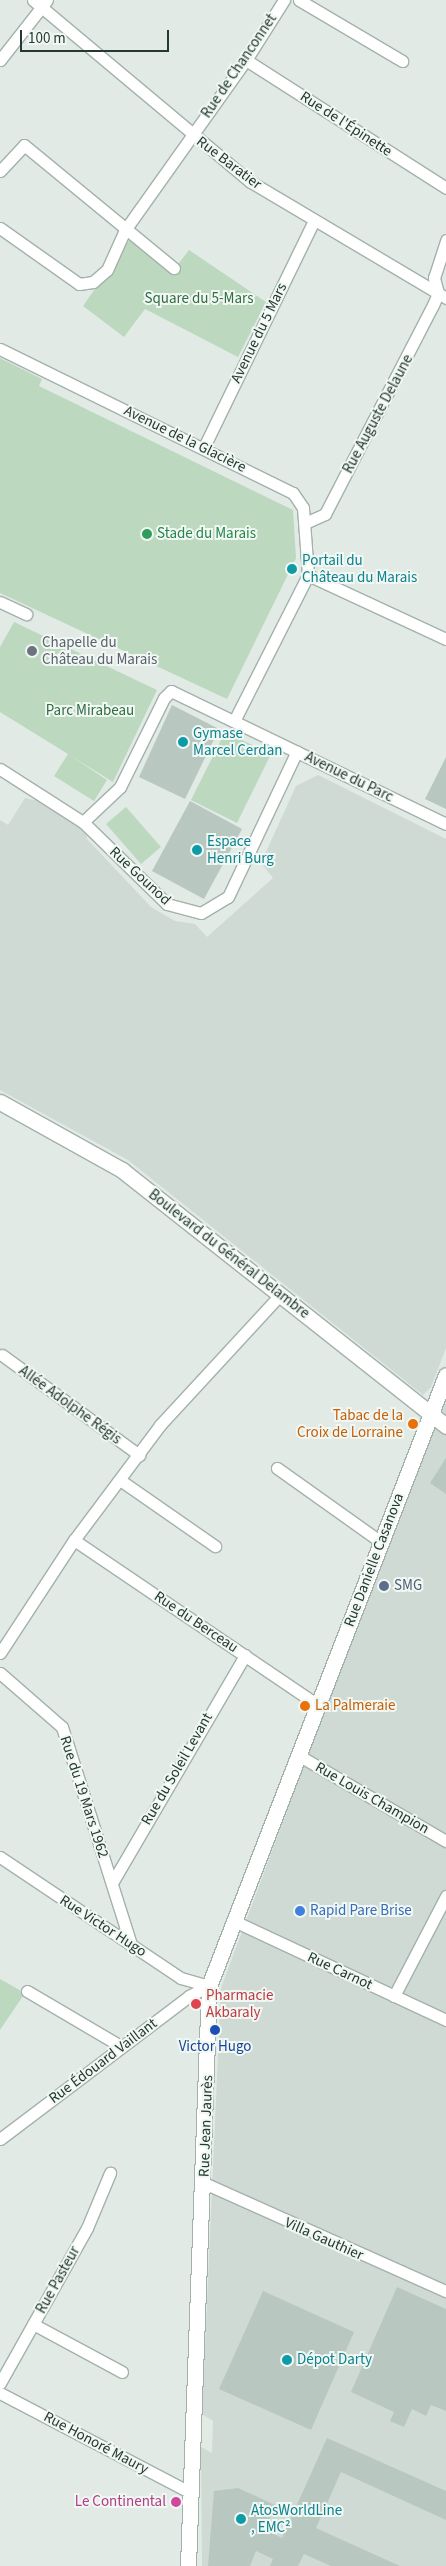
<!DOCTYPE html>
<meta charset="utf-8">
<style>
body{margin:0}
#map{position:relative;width:446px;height:2566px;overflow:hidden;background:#e1eae5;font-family:"Source Sans 3",sans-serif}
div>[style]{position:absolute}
.built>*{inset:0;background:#cfdad4}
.green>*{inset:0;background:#bcd9c0}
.building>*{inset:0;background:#b9c7c1}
.roads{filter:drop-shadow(1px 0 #a4b1ab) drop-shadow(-1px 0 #a4b1ab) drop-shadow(0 1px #a4b1ab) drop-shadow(0 -1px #a4b1ab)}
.street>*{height:11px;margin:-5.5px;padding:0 5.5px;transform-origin:5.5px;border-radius:5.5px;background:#fff}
.secondary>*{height:15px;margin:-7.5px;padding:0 7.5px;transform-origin:7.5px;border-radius:7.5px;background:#fff}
.dots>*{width:14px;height:14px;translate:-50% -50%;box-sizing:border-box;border:2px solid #f1f7f3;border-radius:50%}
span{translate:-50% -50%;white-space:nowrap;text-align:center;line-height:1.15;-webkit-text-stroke:4px #f1f7f3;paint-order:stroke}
.street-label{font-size:15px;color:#233931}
.park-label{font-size:15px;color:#316c42}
.leisure-label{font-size:15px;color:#27864d}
.left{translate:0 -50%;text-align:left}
.culture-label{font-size:15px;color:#0d838f}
.worship-label{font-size:15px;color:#5b616d}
.food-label{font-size:15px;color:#c56008}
.right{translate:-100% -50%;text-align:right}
.service-label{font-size:15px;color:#4e5e75}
.shop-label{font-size:15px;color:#366cbe}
.health-label{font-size:15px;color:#be3a42}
.transit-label{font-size:15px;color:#164399}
.hotel-label{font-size:15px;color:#b23c85}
.scale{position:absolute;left:20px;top:30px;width:149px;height:22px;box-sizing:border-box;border:2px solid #233931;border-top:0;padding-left:6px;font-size:15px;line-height:18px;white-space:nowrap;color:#233931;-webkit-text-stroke:4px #f1f7f3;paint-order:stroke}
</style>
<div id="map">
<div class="built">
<i style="clip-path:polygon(318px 775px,446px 839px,446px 1348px,431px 1387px,423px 1395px,128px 1160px,0 1090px,0 820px,8px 825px,25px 798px,43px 802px,86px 830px,87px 839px,151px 907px,175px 921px,195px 924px,207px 937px,273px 878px,261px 863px,296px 786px)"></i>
<i style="clip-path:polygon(446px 1401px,446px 2566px,202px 2566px,201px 2447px,212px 2453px,213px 2421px,202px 2414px,221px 1988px,375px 1575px)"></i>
</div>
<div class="green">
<i style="clip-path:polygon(130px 239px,172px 272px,189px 250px,266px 302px,238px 357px,145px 309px,124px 337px,83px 306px)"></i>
<i style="clip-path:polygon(0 358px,42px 379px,39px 386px,293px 510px,296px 558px,227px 699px,0 593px)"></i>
<i style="clip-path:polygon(14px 622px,157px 690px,113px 782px,71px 756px,107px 780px,94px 801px,54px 776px,68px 754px,0 712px,0 647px)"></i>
<i style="clip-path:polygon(225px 732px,271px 754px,237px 823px,191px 800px)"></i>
<i style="clip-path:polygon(126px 807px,161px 847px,141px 864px,106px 824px)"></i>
<i style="clip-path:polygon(0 1979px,25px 1993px,0 2030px)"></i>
</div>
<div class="building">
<i style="clip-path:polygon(172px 705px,219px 729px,185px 799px,139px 777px)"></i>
<i style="clip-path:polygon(446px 757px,446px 809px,425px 799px)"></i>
<i style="clip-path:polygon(190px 801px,242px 829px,204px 899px,152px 871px)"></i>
<i style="clip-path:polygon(446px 1458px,446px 1494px,430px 1483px)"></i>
<i style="clip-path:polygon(397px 2287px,446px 2309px,446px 2411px,431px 2405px,426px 2416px,412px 2409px,404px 2427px,390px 2421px,394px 2412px,351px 2392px)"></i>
<i style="clip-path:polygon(263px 2291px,354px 2332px,311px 2430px,219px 2389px)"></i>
<i style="clip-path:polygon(327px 2438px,446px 2491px,446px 2520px,341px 2472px,316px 2528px,400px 2566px,331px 2566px,304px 2554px,298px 2566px,270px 2566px,273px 2559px,256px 2551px,250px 2566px,208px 2566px,214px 2491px,238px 2488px,275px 2505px,266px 2530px,282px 2538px)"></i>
</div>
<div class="roads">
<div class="street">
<i style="left:33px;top:0;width:284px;rotate:39.9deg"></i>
<i style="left:251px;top:182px;width:227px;rotate:30.7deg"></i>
<i style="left:299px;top:0;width:120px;rotate:30.6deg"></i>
<i style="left:0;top:60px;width:76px;rotate:-51.9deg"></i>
<i style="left:246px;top:60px;width:237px;rotate:32.6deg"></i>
<i style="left:0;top:171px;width:35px;rotate:-47deg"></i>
<i style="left:24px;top:145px;width:194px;rotate:39.4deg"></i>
<i style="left:0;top:228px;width:97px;rotate:35.3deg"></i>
<i style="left:79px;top:284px;width:14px;rotate:-8deg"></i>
<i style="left:93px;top:282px;width:18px;rotate:-41deg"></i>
<i style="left:107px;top:270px;width:44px;rotate:-65.8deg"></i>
<i style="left:125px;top:230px;width:209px;rotate:-54.6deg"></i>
<i style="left:246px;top:60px;width:71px;rotate:-57.7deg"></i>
<i style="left:0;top:349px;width:326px;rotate:26.2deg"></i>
<i style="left:293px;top:493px;width:18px;rotate:56deg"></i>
<i style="left:303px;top:508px;width:67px;rotate:85.7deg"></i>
<i style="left:204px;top:447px;width:252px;rotate:-64.1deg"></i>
<i style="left:305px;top:523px;width:22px;rotate:-24deg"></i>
<i style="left:325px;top:514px;width:235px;rotate:-62.7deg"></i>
<i style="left:433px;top:305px;width:13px;rotate:-67deg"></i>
<i style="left:438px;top:293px;width:16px;rotate:-105deg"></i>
<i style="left:434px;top:278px;width:40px;rotate:-72deg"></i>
<i style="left:308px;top:575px;width:152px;rotate:24.9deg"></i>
<i style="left:0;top:602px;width:29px;rotate:25deg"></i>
<i style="left:234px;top:721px;width:164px;rotate:-63.1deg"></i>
<i style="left:0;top:769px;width:98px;rotate:32.6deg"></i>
<i style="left:83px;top:822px;width:117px;rotate:44.3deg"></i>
<i style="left:167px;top:904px;width:35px;rotate:15deg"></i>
<i style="left:201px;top:913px;width:31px;rotate:-31deg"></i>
<i style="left:228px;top:897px;width:161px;rotate:-64.7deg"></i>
<i style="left:83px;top:822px;width:51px;rotate:-43.4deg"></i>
<i style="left:120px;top:787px;width:99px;rotate:-63.7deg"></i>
<i style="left:164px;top:698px;width:10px;rotate:-45deg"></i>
<i style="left:171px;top:691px;width:305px;rotate:25.8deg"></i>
<i style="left:2px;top:1355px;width:170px;rotate:36.1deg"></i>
<i style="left:277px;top:1468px;width:128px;rotate:35.4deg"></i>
<i style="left:120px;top:1480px;width:116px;rotate:34.8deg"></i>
<i style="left:74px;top:1540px;width:295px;rotate:34.1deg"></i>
<i style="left:0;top:1653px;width:135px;rotate:-56.8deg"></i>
<i style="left:74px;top:1540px;width:144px;rotate:-53.2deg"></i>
<i style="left:160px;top:1425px;width:178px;rotate:-47.3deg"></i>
<i style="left:0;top:1673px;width:82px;rotate:41.1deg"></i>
<i style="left:62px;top:1727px;width:229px;rotate:72.4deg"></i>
<i style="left:298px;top:1755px;width:171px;rotate:30.2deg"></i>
<i style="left:0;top:1857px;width:218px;rotate:33.8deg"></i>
<i style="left:181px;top:1978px;width:29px;rotate:16deg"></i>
<i style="left:112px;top:1883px;width:264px;rotate:-59.7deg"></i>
<i style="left:234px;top:1921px;width:234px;rotate:25deg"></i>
<i style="left:27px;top:1991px;width:110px;rotate:30.5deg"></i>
<i style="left:394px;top:1996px;width:113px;rotate:-62.5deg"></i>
<i style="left:0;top:2139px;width:237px;rotate:-37.1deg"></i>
<i style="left:189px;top:1996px;width:22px;rotate:-27deg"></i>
<i style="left:204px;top:2183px;width:265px;rotate:24.1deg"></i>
<i style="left:33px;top:2324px;width:101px;rotate:28.3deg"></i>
<i style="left:0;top:2383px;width:178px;rotate:-60.7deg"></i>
<i style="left:87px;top:2228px;width:60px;rotate:-67.3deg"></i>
<i style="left:0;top:2393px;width:216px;rotate:27.6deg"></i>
</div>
<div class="secondary">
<i style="left:0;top:1102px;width:140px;rotate:29.1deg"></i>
<i style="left:122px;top:1170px;width:413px;rotate:38.3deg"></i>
<i style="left:188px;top:2566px;width:580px;rotate:-87.93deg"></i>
<i style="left:209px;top:1986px;width:655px;rotate:-68.8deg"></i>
</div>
</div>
<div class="dots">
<i style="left:147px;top:534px;background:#2e9e5b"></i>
<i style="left:292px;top:569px;background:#0f9aa8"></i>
<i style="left:32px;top:651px;background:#6b7280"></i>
<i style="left:183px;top:742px;background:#0f9aa8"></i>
<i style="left:197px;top:850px;background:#0f9aa8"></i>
<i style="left:413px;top:1424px;background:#e8710a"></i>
<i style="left:384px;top:1586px;background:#5c6f8a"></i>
<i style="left:305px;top:1706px;background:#e8710a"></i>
<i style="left:300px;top:1911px;background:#3f7fe0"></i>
<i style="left:196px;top:2004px;background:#e0444e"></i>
<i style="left:215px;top:2030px;background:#1a4fb4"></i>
<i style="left:287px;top:2360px;background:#0f9aa8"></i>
<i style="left:176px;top:2502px;background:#d1479c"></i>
<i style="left:241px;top:2519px;background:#0f9aa8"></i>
</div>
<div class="street-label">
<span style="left:239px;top:66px;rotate:-56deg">Rue de Chanconnet</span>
<span style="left:346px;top:124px;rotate:33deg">Rue de l'Épinette</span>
<span style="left:229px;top:163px;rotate:37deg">Rue Baratier</span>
<span style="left:259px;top:333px;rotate:-64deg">Avenue du 5 Mars</span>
<span style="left:378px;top:414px;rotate:-62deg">Rue Auguste Delaune</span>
<span style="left:185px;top:439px;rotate:26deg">Avenue de la Glacière</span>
<span style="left:349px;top:777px;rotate:26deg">Avenue du Parc</span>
<span style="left:140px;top:876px;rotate:43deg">Rue Gounod</span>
<span style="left:229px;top:1254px;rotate:38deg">Boulevard du Général Delambre</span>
<span style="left:70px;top:1405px;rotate:36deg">Allée Adolphe Régis</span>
<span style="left:374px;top:1560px;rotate:-69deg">Rue Danielle Casanova</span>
<span style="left:196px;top:1622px;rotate:34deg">Rue du Berceau</span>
<span style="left:177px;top:1769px;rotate:-60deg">Rue du Soleil Levant</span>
<span style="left:84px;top:1797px;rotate:72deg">Rue du 19 Mars 1962</span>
<span style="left:372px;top:1798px;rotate:30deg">Rue Louis Champion</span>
<span style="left:103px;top:1926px;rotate:33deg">Rue Victor Hugo</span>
<span style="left:340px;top:1971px;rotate:25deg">Rue Carnot</span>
<span style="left:103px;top:2061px;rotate:-37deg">Rue Édouard Vaillant</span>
<span style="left:206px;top:2126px;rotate:-88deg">Rue Jean Jaurès</span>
<span style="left:324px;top:2239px;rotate:24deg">Villa Gauthier</span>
<span style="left:58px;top:2280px;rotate:-61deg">Rue Pasteur</span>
<span style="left:96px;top:2443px;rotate:28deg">Rue Honoré Maury</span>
</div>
<div class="park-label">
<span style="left:199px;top:299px">Square du 5-Mars</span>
<span style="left:90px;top:711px">Parc Mirabeau</span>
</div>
<div class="leisure-label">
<span class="left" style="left:157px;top:534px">Stade du Marais</span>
</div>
<div class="culture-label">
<span class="left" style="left:302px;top:569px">Portail du<br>Château du Marais</span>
<span class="left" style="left:193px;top:742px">Gymase<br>Marcel Cerdan</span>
<span class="left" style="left:207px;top:850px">Espace<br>Henri Burg</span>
<span class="left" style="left:297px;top:2360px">Dépot Darty</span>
<span class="left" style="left:251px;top:2519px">AtosWorldLine<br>, EMC²</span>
</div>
<div class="worship-label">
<span class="left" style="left:42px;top:651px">Chapelle du<br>Château du Marais</span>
</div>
<div class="food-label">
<span class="right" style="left:403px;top:1424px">Tabac de la<br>Croix de Lorraine</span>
<span class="left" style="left:315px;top:1706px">La Palmeraie</span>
</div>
<div class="service-label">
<span class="left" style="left:394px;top:1586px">SMG</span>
</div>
<div class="shop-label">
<span class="left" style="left:310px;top:1911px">Rapid Pare Brise</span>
</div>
<div class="health-label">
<span class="left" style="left:206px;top:2004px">Pharmacie<br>Akbaraly</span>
</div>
<div class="transit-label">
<span style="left:215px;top:2047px">Victor Hugo</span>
</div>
<div class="hotel-label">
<span class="right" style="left:166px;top:2502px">Le Continental</span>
</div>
<div class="scale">100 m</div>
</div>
